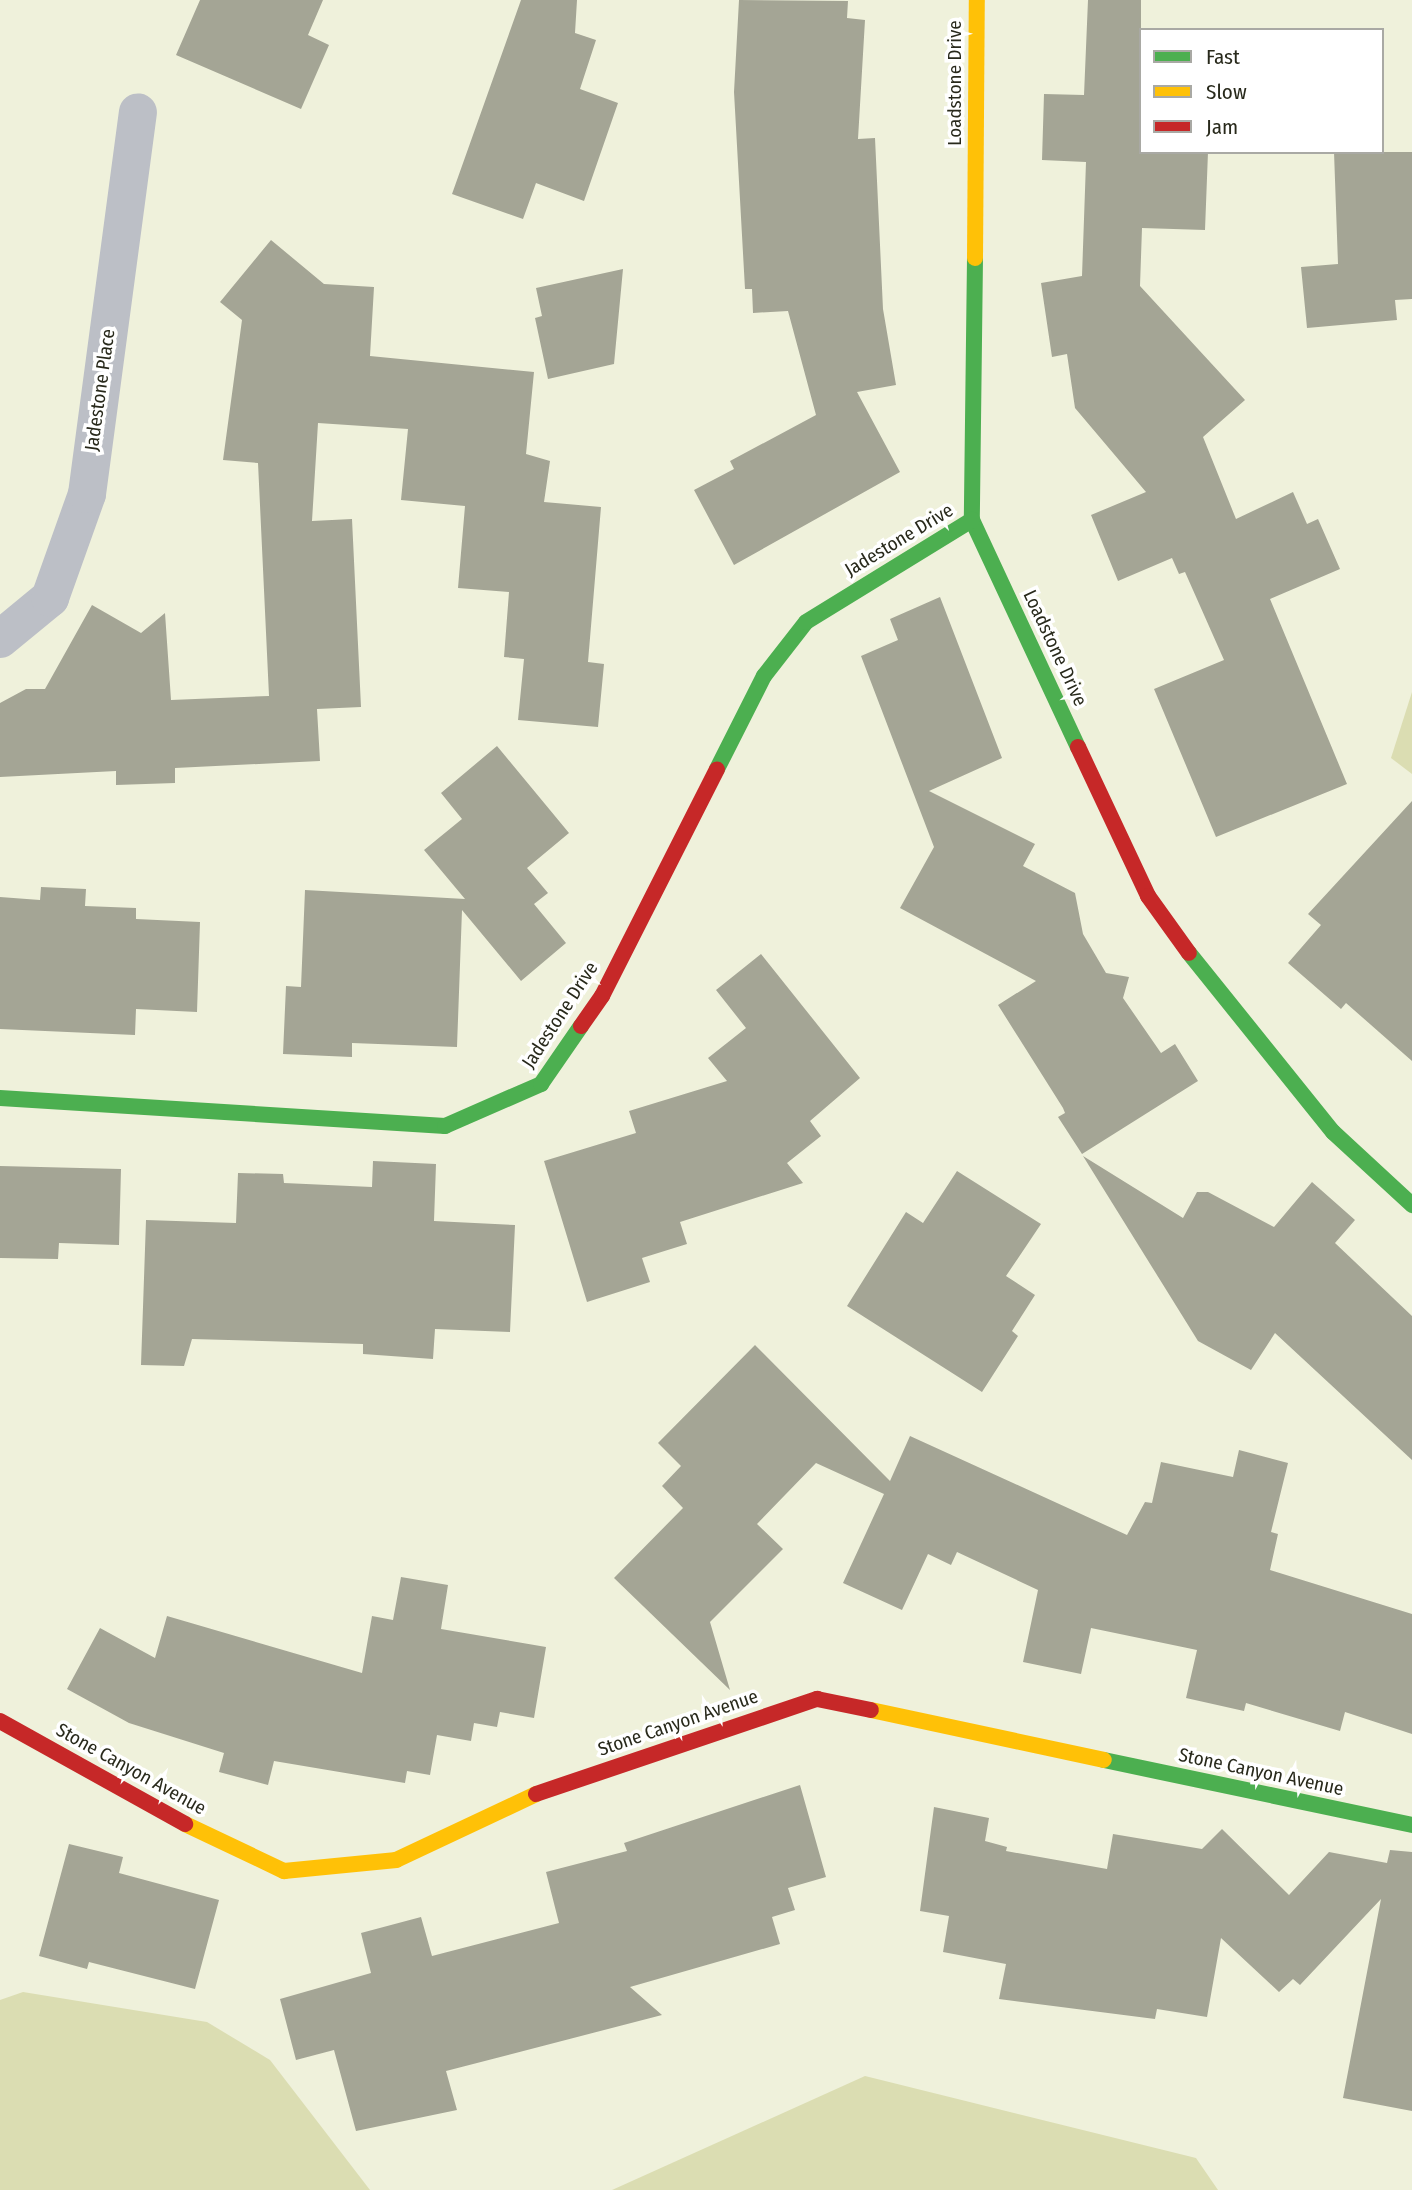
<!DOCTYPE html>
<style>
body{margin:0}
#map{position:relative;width:1412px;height:2190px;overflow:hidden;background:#eff1db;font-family:"Fira Sans Condensed",sans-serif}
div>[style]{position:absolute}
.green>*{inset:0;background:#dbddb2}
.building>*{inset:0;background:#a4a595}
.street>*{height:38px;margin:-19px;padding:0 19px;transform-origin:19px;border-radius:19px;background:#bcbfc6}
.fast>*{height:16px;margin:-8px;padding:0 8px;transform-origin:8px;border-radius:8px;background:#4caf50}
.slow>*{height:16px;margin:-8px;padding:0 8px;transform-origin:8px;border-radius:8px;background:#ffc107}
.jam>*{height:16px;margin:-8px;padding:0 8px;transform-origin:8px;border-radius:8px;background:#c62828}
span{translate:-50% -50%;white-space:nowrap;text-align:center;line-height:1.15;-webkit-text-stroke:7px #fff;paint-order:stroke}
.street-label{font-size:19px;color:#28291b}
.legend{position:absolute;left:1139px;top:28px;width:245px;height:126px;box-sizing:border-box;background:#fff;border:2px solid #a9a9a4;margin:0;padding:9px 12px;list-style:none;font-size:21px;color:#28291b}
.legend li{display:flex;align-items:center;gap:14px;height:35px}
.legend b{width:35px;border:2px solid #a9a9a4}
</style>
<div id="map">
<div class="green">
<i style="clip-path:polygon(1412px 692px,1412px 774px,1391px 758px)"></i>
<i style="clip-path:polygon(23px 1992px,207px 2022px,270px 2060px,370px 2190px,0 2190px,0 2000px)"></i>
<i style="clip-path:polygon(865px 2076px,1196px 2158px,1218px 2190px,612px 2190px)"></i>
</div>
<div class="building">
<i style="clip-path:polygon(200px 0,323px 0,308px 35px,329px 45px,301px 109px,176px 55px)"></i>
<i style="clip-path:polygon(521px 0,577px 0,575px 33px,596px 40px,580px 89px,618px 103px,584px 201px,536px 183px,523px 219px,452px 194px)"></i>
<i style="clip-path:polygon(739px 0,848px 1px,847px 18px,865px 20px,858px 139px,875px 138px,883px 309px,896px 385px,857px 392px,900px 472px,734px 565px,694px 490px,734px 469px,730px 461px,816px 415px,788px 311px,753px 313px,752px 289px,745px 289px,734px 92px)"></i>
<i style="clip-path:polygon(1088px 0,1141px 0,1141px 152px,1208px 152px,1205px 230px,1142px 228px,1140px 286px,1245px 400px,1203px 437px,1236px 519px,1293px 492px,1307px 524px,1318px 519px,1340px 569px,1270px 599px,1347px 784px,1216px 837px,1154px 689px,1224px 660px,1185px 572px,1179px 574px,1172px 558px,1118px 581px,1091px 515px,1146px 492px,1075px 408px,1067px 354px,1052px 357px,1041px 283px,1082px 276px,1086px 162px,1042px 160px,1044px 94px,1084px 95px)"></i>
<i style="clip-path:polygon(1334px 152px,1412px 152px,1412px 299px,1395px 300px,1397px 320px,1307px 328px,1301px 267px,1338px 264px)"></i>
<i style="clip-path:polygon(271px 240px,324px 284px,374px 287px,370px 356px,534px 372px,526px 454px,550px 461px,544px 502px,601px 507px,588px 662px,604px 664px,598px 727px,518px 720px,524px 659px,504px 657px,509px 592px,458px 588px,465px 506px,401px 500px,408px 429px,318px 423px,312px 521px,352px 519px,361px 707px,317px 709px,320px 761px,175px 768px,175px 783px,116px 785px,116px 771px,0 777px,0 703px,26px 689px,45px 689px,92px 605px,141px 633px,165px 613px,171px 700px,269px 696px,258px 463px,223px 460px,242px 320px,220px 302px)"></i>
<i style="clip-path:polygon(623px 269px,614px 364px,548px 379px,535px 318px,542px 316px,536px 288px)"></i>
<i style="clip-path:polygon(940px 597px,1002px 758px,929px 791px,1035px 844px,1023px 866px,1075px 893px,1083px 934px,1106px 973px,1129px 977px,1123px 998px,1161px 1053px,1175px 1044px,1198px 1081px,1082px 1154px,1058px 1117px,1065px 1113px,1063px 1108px,998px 1005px,1036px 981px,900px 908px,934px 847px,861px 656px,898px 640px,890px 619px)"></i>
<i style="clip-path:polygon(497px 746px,569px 833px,527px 868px,548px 893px,534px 904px,566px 943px,521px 981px,462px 910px,457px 1047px,352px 1043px,352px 1057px,283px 1054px,286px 986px,301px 987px,305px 890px,465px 899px,424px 850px,462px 819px,441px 793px)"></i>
<i style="clip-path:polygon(1412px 801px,1412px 1061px,1346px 1003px,1341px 1009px,1288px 963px,1321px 925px,1308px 914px)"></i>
<i style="clip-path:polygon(41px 887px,86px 889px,85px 906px,136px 908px,136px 919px,200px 922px,197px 1012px,136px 1009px,135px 1035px,0 1029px,0 897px,40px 900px)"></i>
<i style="clip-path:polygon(761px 954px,860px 1078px,810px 1121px,821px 1136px,787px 1163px,803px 1183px,680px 1222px,687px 1244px,642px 1258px,650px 1282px,587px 1302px,544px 1161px,636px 1133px,629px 1111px,727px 1081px,708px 1058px,746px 1028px,716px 990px)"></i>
<i style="clip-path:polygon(1083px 1156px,1183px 1218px,1197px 1192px,1208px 1192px,1274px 1227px,1312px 1182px,1355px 1220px,1335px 1243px,1412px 1316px,1412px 1460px,1275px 1333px,1251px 1370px,1198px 1341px)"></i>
<i style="clip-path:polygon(373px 1161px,436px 1164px,434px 1221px,515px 1225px,510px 1332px,435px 1329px,433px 1359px,363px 1354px,363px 1344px,192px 1339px,184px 1366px,141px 1365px,146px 1220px,236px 1223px,238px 1173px,283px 1174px,284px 1183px,372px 1187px)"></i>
<i style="clip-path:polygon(0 1166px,121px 1169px,119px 1245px,59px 1243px,58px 1259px,0 1258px)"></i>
<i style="clip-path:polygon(957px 1171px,1041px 1224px,1006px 1276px,1035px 1295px,1012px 1331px,1018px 1336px,982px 1392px,847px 1306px,906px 1212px,923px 1223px)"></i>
<i style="clip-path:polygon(755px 1345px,890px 1481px,910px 1436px,1127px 1535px,1145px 1502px,1152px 1503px,1161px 1462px,1233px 1477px,1239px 1450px,1288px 1463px,1271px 1532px,1278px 1534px,1270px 1570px,1412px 1614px,1412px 1734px,1345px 1712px,1340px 1731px,1246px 1703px,1244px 1711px,1186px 1698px,1197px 1650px,1091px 1628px,1081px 1674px,1023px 1662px,1038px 1590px,957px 1552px,951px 1565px,928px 1554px,902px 1610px,843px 1583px,884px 1494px,816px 1463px,757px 1524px,783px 1549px,710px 1622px,730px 1690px,614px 1578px,683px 1508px,662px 1486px,681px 1466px,658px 1443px)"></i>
<i style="clip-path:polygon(401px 1577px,448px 1585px,441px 1629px,546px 1647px,534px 1718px,500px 1712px,497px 1727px,474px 1723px,471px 1741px,437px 1735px,430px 1775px,407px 1771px,405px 1783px,274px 1761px,268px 1785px,219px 1772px,224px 1753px,129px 1723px,67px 1689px,100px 1628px,155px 1658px,167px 1616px,362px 1673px,372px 1616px,393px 1620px)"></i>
<i style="clip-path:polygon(800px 1785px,826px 1877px,788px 1888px,795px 1910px,772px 1917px,780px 1944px,630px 1987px,662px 2015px,446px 2071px,457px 2110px,356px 2131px,334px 2050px,296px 2060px,280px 1999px,371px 1973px,361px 1933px,421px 1917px,432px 1956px,559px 1923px,546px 1872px,627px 1851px,624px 1843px)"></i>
<i style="clip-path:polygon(934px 1807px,989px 1818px,985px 1841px,1007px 1847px,1006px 1851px,1107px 1869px,1113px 1834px,1202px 1849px,1222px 1829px,1289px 1895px,1329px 1852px,1387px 1863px,1390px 1850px,1412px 1852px,1412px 2111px,1343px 2098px,1381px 1899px,1300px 1985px,1293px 1979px,1279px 1992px,1221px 1938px,1207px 2017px,1157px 2009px,1155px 2019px,999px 1999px,1006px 1964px,943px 1952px,949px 1916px,920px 1911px)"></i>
<i style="clip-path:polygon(69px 1844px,123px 1857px,119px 1873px,219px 1900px,195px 1989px,89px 1962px,87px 1969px,39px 1956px)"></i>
</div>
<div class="street">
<i style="left:0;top:639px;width:65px;rotate:-39.4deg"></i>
<i style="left:50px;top:598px;width:110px;rotate:-70.4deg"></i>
<i style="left:87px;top:494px;width:385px;rotate:-82.4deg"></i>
</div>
<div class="fast">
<i style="left:975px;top:258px;width:262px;rotate:90.7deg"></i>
<i style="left:972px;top:520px;width:251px;rotate:65deg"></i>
<i style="left:717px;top:769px;width:104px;rotate:-63.2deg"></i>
<i style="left:764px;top:676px;width:68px;rotate:-52.1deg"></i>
<i style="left:806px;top:622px;width:195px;rotate:-31.6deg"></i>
<i style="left:1189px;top:953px;width:230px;rotate:51.2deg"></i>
<i style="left:1333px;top:1132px;width:108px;rotate:42.7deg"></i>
<i style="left:0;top:1098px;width:446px;rotate:3.6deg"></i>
<i style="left:445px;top:1126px;width:105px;rotate:-23.6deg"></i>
<i style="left:541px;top:1084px;width:70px;rotate:-55.4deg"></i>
<i style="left:1104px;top:1760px;width:315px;rotate:11.9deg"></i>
</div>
<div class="slow">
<i style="left:975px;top:258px;width:258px;rotate:-89.6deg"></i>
<i style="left:871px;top:1710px;width:238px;rotate:12.1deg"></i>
<i style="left:185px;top:1824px;width:110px;rotate:25.4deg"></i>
<i style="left:284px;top:1871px;width:113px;rotate:-5.6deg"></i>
<i style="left:396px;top:1860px;width:155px;rotate:-25.2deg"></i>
</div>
<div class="jam">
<i style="left:1078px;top:747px;width:165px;rotate:64.8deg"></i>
<i style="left:1148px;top:896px;width:70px;rotate:54.3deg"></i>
<i style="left:581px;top:1026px;width:37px;rotate:-55deg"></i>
<i style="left:602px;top:996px;width:254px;rotate:-63.1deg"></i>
<i style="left:0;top:1721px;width:212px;rotate:29.1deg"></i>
<i style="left:536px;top:1794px;width:297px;rotate:-18.7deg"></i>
<i style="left:817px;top:1699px;width:55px;rotate:11.5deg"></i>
</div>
<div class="street-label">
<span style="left:955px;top:83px;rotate:-90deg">Loadstone Drive</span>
<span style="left:100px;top:390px;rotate:-82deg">Jadestone Place</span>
<span style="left:899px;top:540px;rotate:-31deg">Jadestone Drive</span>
<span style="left:1055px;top:648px;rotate:65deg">Loadstone Drive</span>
<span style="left:560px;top:1015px;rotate:-57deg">Jadestone Drive</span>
<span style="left:678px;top:1723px;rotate:-19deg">Stone Canyon Avenue</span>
<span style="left:131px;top:1769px;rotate:29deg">Stone Canyon Avenue</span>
<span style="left:1261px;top:1772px;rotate:12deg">Stone Canyon Avenue</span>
</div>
<ul class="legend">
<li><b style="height:9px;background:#4caf50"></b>Fast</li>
<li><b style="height:9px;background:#ffc107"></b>Slow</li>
<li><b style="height:9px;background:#c62828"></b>Jam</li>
</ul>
</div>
